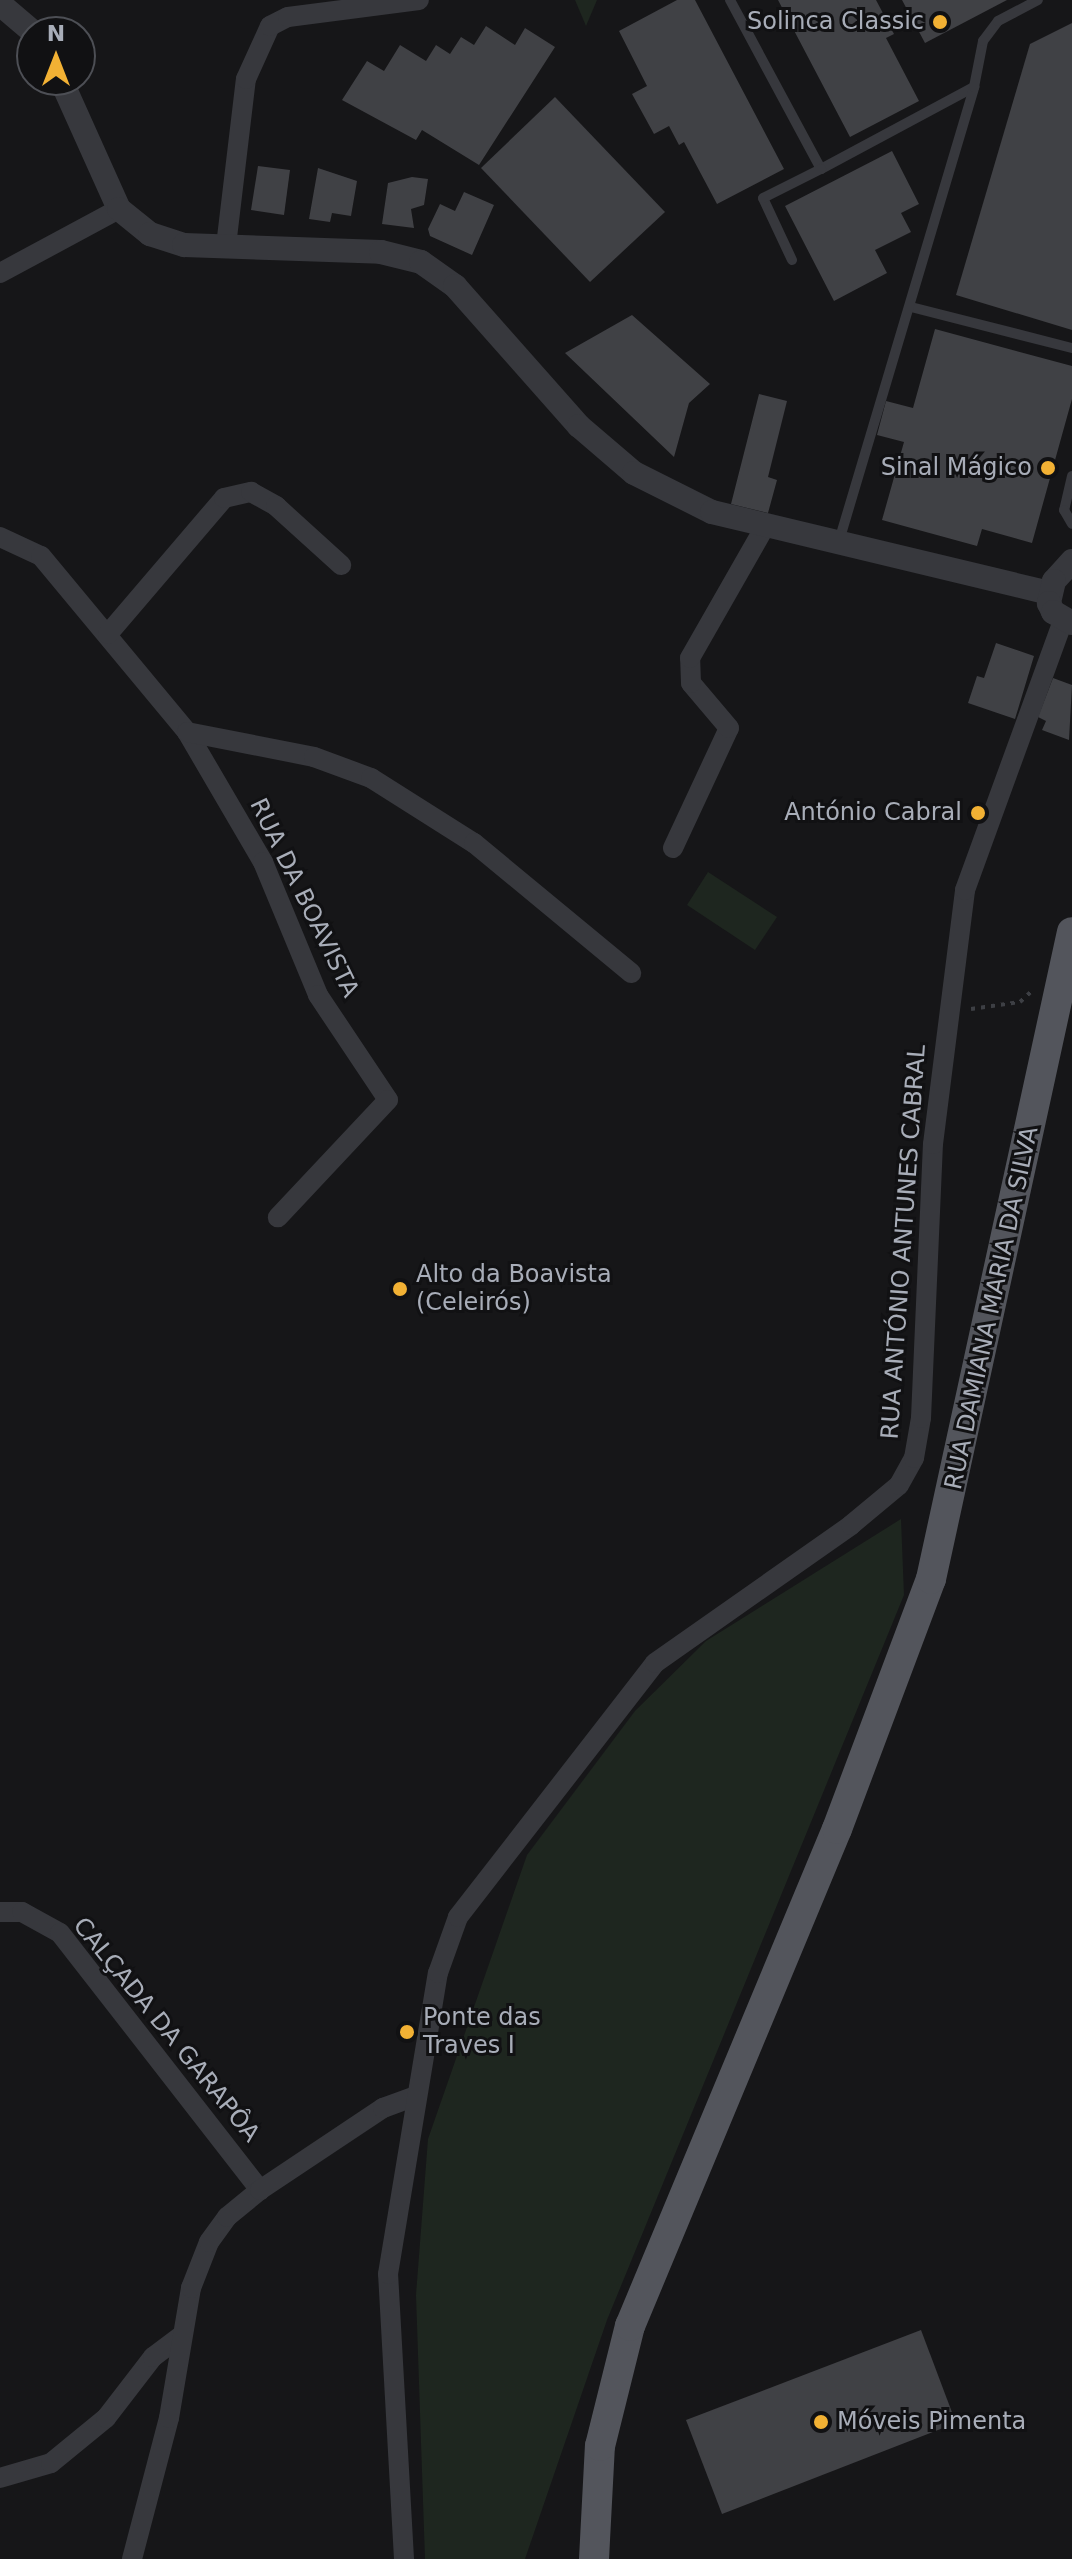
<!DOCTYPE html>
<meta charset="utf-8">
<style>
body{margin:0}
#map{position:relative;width:1072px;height:2559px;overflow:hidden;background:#161618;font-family:"DejaVu Sans",sans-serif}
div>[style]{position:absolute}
.green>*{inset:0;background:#1e261f}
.building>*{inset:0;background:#404145}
.path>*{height:4px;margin-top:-2px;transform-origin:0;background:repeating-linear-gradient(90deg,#3d3f44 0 4px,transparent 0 10px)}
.service>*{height:10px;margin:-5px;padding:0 5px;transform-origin:5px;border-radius:5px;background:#37383d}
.minor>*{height:20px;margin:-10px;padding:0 10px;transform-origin:10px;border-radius:10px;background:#37383d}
.tertiary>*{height:24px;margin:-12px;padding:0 12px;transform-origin:12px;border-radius:12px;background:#37383d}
.primary>*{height:30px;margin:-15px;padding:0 15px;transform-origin:15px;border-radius:15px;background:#53555c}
.dots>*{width:22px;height:22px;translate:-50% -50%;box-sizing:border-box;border:4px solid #111113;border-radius:50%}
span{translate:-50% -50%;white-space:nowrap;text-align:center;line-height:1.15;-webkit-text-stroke:6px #111113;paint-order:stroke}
.poi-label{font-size:24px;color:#a8adb8}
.right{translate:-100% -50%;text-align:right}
.left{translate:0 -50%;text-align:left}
.street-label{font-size:24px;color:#a8adb8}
.north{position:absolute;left:16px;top:16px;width:80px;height:80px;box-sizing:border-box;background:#111113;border:2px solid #4d4f55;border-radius:50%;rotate:0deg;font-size:22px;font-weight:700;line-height:32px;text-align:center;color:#a8adb8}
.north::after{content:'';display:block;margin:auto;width:28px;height:36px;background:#f2b134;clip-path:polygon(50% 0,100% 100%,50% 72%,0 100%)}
</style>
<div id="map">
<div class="green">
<i style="clip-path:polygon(575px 0,597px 0,586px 26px)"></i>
<i style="clip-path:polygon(708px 872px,777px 917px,755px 950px,687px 905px)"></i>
<i style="clip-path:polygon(901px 1519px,904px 1595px,607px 2320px,525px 2559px,425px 2559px,416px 2295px,428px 2139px,527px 1855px,635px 1711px,706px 1641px)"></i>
</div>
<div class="building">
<i style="clip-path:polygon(677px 0,695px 0,784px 169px,717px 204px,684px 142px,679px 145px,669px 126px,654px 134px,632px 94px,647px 86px,619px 31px)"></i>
<i style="clip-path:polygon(778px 0,876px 0,894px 34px,886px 38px,919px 101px,850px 137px)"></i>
<i style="clip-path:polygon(902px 0,1007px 0,925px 43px)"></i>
<i style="clip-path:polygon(1072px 23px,1072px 330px,956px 295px,1030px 44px)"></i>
<i style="clip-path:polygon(486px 26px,515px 45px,525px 28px,555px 47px,479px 165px,422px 130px,416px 140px,342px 100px,367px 61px,384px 71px,400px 45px,426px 61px,436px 45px,450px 54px,461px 37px,474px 45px)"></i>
<i style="clip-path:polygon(555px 97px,665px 212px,590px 282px,481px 168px)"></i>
<i style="clip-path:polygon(892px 151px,919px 204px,901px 213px,911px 232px,875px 250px,887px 273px,834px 301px,785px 206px)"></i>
<i style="clip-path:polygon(258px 166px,290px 170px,284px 215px,251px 210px)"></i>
<i style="clip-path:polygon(318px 168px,357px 181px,351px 216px,332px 213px,330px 222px,309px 219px)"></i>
<i style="clip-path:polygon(412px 177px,428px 179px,424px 205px,411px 209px,414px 228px,382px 224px,388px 183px)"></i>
<i style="clip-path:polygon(464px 192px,494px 205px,472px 255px,430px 236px,428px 229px,440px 204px,455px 211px)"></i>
<i style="clip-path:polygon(632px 315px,710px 384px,689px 403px,674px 457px,565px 353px)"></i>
<i style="clip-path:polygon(935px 329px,1072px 366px,1072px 399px,1032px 543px,982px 529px,977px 546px,882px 520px,904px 442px,877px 435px,886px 401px,913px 408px)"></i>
<i style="clip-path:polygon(759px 394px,787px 401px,768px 477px,777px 480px,768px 513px,731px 504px)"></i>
<i style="clip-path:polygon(996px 643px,1034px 656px,1015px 719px,968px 703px,977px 676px,984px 678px)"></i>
<i style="clip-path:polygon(1053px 678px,1072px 685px,1069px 740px,1042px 730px,1046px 721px,1038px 717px)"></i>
<i style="clip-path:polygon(921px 2330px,956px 2423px,722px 2514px,686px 2420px)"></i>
</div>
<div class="path">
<i style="left:971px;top:1009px;width:49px;rotate:-8.1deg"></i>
<i style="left:1020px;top:1002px;width:18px;rotate:-43deg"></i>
</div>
<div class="service">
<i style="left:730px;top:0;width:192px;rotate:61.7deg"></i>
<i style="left:821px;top:169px;width:174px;rotate:-28.2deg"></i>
<i style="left:792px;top:260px;width:68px;rotate:-115.1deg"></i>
<i style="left:763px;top:198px;width:65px;rotate:-26.6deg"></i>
<i style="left:911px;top:307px;width:166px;rotate:14.3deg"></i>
<i style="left:1072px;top:476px;width:35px;rotate:103deg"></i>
<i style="left:1064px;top:510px;width:16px;rotate:60deg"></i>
<i style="left:839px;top:541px;width:474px;rotate:-73.4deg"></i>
<i style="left:974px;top:87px;width:47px;rotate:-78.9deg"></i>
<i style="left:983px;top:41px;width:25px;rotate:-53deg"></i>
<i style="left:998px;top:21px;width:45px;rotate:-27.7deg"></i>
</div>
<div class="minor">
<i style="left:226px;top:246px;width:168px;rotate:-83.2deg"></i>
<i style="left:246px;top:79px;width:58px;rotate:-65.6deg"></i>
<i style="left:270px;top:26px;width:20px;rotate:-27deg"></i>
<i style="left:288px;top:17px;width:132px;rotate:-7.4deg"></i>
<i style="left:0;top:273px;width:135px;rotate:-28.3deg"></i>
<i style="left:0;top:537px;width:45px;rotate:24.9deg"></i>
<i style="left:41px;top:556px;width:229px;rotate:50.3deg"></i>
<i style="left:187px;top:732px;width:151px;rotate:59.7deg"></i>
<i style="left:263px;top:862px;width:144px;rotate:67.5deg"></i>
<i style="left:318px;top:995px;width:126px;rotate:56.3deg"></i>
<i style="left:388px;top:1100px;width:161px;rotate:133.2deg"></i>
<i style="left:108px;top:634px;width:179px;rotate:-49.5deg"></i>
<i style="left:224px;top:498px;width:28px;rotate:-13deg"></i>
<i style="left:251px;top:492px;width:29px;rotate:29deg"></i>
<i style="left:276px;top:506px;width:88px;rotate:42.2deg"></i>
<i style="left:187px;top:732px;width:129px;rotate:11.1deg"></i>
<i style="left:314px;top:757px;width:61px;rotate:20.2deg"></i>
<i style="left:371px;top:778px;width:122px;rotate:32.3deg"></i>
<i style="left:474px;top:843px;width:204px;rotate:39.6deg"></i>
<i style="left:673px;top:848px;width:132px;rotate:-65deg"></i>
<i style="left:729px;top:728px;width:59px;rotate:-130.2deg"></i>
<i style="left:691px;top:683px;width:25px;rotate:-92deg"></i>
<i style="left:690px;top:658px;width:153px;rotate:-60.3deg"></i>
<i style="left:0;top:1912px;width:22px"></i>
<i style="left:22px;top:1912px;width:43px;rotate:28.9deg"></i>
<i style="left:60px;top:1933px;width:326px;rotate:52.1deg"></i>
<i style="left:0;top:2478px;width:53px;rotate:-16.4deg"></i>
<i style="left:51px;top:2463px;width:71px;rotate:-39.3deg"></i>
<i style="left:106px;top:2418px;width:77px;rotate:-52.4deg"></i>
<i style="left:153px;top:2357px;width:35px;rotate:-37deg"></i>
<i style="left:132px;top:2559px;width:146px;rotate:-75.3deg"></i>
<i style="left:169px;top:2418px;width:132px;rotate:-80.4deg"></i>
<i style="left:191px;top:2288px;width:49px;rotate:-68.6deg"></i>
<i style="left:209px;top:2242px;width:31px;rotate:-54deg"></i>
<i style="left:227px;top:2217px;width:43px;rotate:-39.3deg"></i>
<i style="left:260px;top:2190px;width:148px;rotate:-33.7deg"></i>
<i style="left:383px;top:2108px;width:33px;rotate:-20deg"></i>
<i style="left:404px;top:2559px;width:285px;rotate:-93.2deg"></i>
<i style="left:388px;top:2274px;width:305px;rotate:-80.6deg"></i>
<i style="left:438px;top:1973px;width:59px;rotate:-70.3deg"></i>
<i style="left:458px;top:1917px;width:321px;rotate:-52.2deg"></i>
<i style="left:655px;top:1663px;width:240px;rotate:-35.1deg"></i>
<i style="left:851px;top:1525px;width:62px;rotate:-39.8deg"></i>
<i style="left:899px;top:1485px;width:31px;rotate:-61deg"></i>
<i style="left:914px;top:1458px;width:41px;rotate:-80.1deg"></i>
<i style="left:921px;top:1418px;width:274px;rotate:-87.5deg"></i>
<i style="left:933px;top:1144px;width:256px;rotate:-82.8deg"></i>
<i style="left:965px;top:890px;width:286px;rotate:-70deg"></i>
</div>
<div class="tertiary">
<i style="left:0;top:4px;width:43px;rotate:40.3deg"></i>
<i style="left:61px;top:80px;width:141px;rotate:65.8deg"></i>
<i style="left:119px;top:209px;width:40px;rotate:39deg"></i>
<i style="left:150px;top:234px;width:36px;rotate:18deg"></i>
<i style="left:184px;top:245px;width:197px;rotate:2deg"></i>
<i style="left:381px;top:252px;width:41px;rotate:14deg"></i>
<i style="left:421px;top:262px;width:42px;rotate:35.2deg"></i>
<i style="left:455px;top:286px;width:187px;rotate:48.5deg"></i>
<i style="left:579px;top:426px;width:72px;rotate:40.5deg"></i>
<i style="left:634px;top:473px;width:87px;rotate:26.6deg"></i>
<i style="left:712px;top:512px;width:348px;rotate:13.5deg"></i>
<i style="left:1072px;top:561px;width:27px;rotate:132deg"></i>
<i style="left:1054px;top:581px;width:23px;rotate:103deg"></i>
<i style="left:1049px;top:603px;width:10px;rotate:66deg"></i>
<i style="left:1053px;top:612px;width:22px;rotate:30deg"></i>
</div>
<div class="primary">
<i style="left:594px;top:2559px;width:113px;rotate:-87deg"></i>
<i style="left:600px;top:2446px;width:124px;rotate:-76deg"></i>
<i style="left:630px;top:2326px;width:538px;rotate:-67.39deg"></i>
<i style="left:837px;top:1829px;width:267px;rotate:-69.4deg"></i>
<i style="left:931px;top:1579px;width:662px;rotate:-77.71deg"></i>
</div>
<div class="dots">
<i style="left:940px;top:22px;background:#f2b134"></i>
<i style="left:1048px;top:468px;background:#f2b134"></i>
<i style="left:978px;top:813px;background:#f2b134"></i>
<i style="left:400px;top:1289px;background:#f2b134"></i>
<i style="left:407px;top:2032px;background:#f2b134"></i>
<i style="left:821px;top:2422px;background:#f2b134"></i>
</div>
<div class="poi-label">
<span class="right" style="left:924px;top:22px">Solinca Classic</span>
<span class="right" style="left:1032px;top:468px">Sinal Mágico</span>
<span class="right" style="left:962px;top:813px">António Cabral</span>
<span class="left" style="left:416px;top:1289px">Alto da Boavista<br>(Celeirós)</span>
<span class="left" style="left:423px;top:2032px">Ponte das<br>Traves I</span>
<span class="left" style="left:837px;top:2422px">Móveis Pimenta</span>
</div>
<div class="street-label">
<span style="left:304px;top:898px;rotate:64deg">RUA DA BOAVISTA</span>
<span style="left:904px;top:1242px;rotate:-86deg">RUA ANTÓNIO ANTUNES CABRAL</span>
<span style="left:992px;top:1308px;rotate:-78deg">RUA DAMIANA MARIA DA SILVA</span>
<span style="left:166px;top:2030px;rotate:51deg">CALÇADA DA GARAPÔA</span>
</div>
<div class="north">N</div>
</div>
